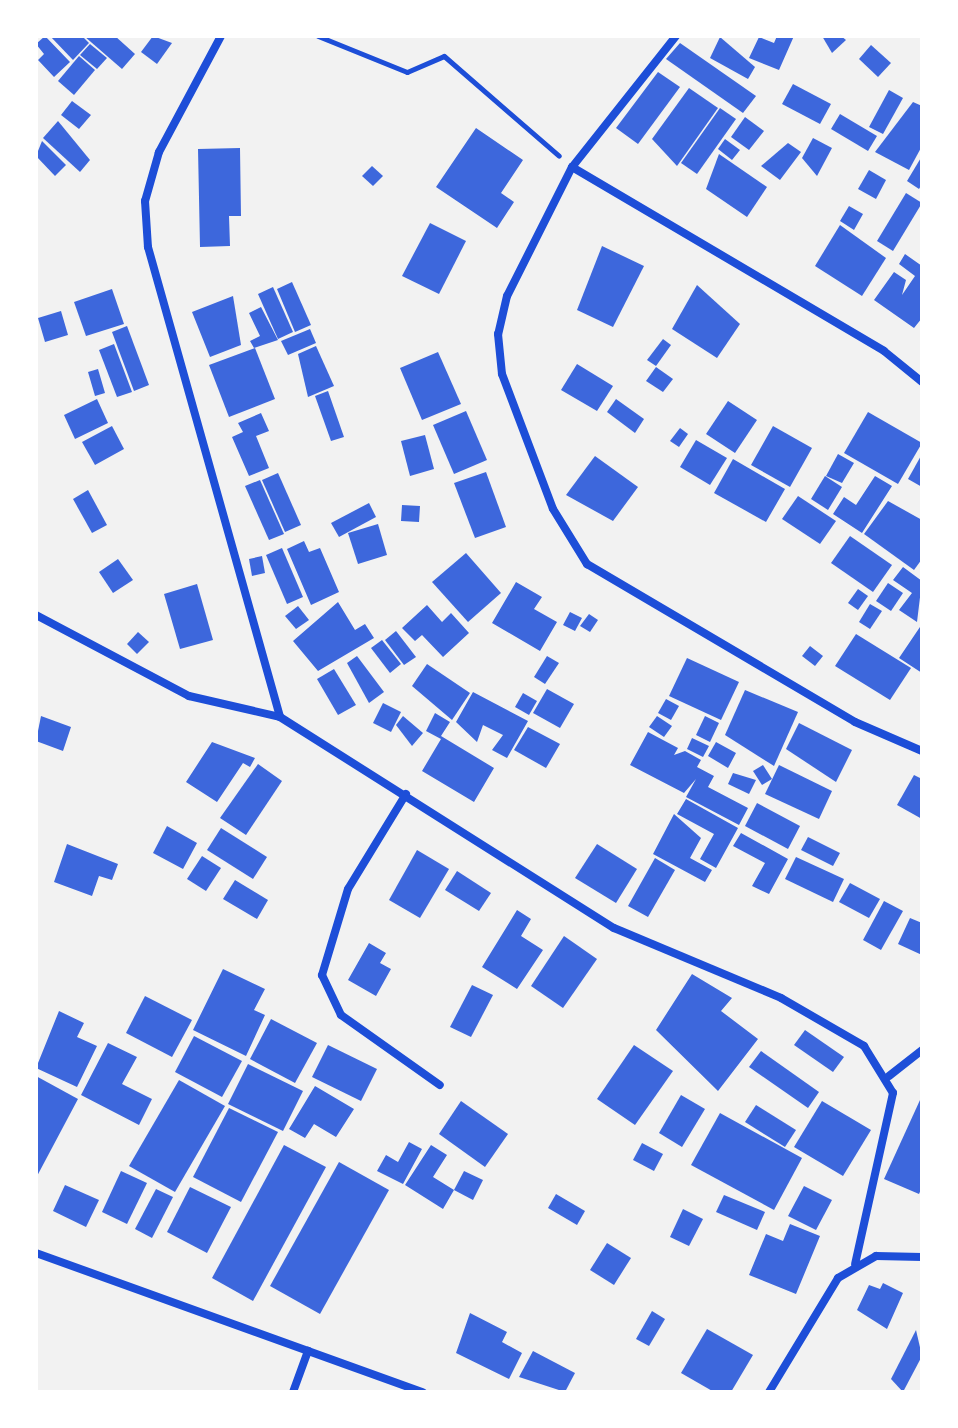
<!DOCTYPE html>
<style>
body{margin:0}
#map{position:relative;width:958px;height:1428px;overflow:hidden;background:#f2f2f2;font-family:"Sofia Sans Condensed",sans-serif}
div>[style]{position:absolute}
.building>*{inset:0;background:#3d67dc}
.path>*{height:5px;margin:-2.5px;padding:0 2.5px;transform-origin:2.5px;border-radius:2.5px;background:#1d4ed8}
.minor>*{height:8px;margin:-4px;padding:0 4px;transform-origin:4px;border-radius:4px;background:#1d4ed8}
span{translate:-50% -50%;white-space:nowrap;text-align:center;line-height:1.15;-webkit-text-stroke:8px #fff;paint-order:stroke}
.frame{position:absolute;inset:0;border:38px solid #fff;pointer-events:none}
</style>
<div id="map">
<div class="building">
<i style="clip-path:polygon(45px 36px,70px 62px,54px 77px,38px 60px,44px 54px,36px 44px)"></i>
<i style="clip-path:polygon(50px 36px,82px 36px,89px 43px,73px 60px)"></i>
<i style="clip-path:polygon(84px 36px,115px 36px,135px 54px,122px 69px)"></i>
<i style="clip-path:polygon(153px 36px,172px 43px,157px 64px,141px 52px)"></i>
<i style="clip-path:polygon(777px 36px,794px 36px,779px 70px,749px 58px,759px 37px,774px 43px)"></i>
<i style="clip-path:polygon(822px 36px,841px 36px,846px 40px,832px 53px)"></i>
<i style="clip-path:polygon(720px 37px,755px 67px,748px 79px,710px 58px)"></i>
<i style="clip-path:polygon(680px 43px,756px 96px,743px 113px,666px 59px)"></i>
<i style="clip-path:polygon(90px 44px,107px 58px,97px 69px,80px 55px)"></i>
<i style="clip-path:polygon(871px 45px,891px 63px,878px 77px,859px 59px)"></i>
<i style="clip-path:polygon(79px 56px,95px 70px,74px 95px,58px 81px)"></i>
<i style="clip-path:polygon(658px 72px,680px 87px,638px 144px,616px 128px)"></i>
<i style="clip-path:polygon(793px 84px,831px 104px,820px 124px,782px 104px)"></i>
<i style="clip-path:polygon(689px 88px,718px 108px,677px 166px,652px 139px)"></i>
<i style="clip-path:polygon(889px 90px,903px 98px,883px 134px,869px 127px)"></i>
<i style="clip-path:polygon(72px 101px,91px 115px,79px 129px,61px 115px)"></i>
<i style="clip-path:polygon(913px 102px,922px 106px,922px 146px,909px 170px,875px 152px)"></i>
<i style="clip-path:polygon(720px 108px,736px 119px,697px 174px,681px 163px)"></i>
<i style="clip-path:polygon(840px 114px,877px 136px,868px 151px,831px 129px)"></i>
<i style="clip-path:polygon(745px 117px,764px 131px,749px 150px,731px 137px)"></i>
<i style="clip-path:polygon(58px 121px,90px 160px,80px 172px,43px 138px)"></i>
<i style="clip-path:polygon(476px 128px,523px 160px,501px 193px,514px 202px,497px 228px,436px 187px)"></i>
<i style="clip-path:polygon(813px 138px,832px 148px,817px 176px,802px 158px)"></i>
<i style="clip-path:polygon(725px 139px,740px 150px,732px 160px,718px 149px)"></i>
<i style="clip-path:polygon(42px 141px,66px 165px,55px 176px,36px 156px)"></i>
<i style="clip-path:polygon(788px 143px,801px 152px,780px 180px,761px 166px)"></i>
<i style="clip-path:polygon(240px 148px,241px 216px,229px 216px,230px 246px,200px 247px,198px 149px)"></i>
<i style="clip-path:polygon(719px 154px,767px 187px,747px 217px,706px 189px)"></i>
<i style="clip-path:polygon(922px 156px,922px 184px,919px 189px,907px 181px)"></i>
<i style="clip-path:polygon(372px 166px,383px 176px,373px 186px,362px 176px)"></i>
<i style="clip-path:polygon(869px 170px,886px 180px,876px 199px,858px 189px)"></i>
<i style="clip-path:polygon(906px 193px,922px 203px,893px 251px,877px 241px)"></i>
<i style="clip-path:polygon(849px 206px,863px 214px,854px 230px,840px 221px)"></i>
<i style="clip-path:polygon(430px 223px,466px 241px,439px 294px,402px 276px)"></i>
<i style="clip-path:polygon(840px 225px,886px 258px,862px 296px,815px 266px)"></i>
<i style="clip-path:polygon(602px 246px,644px 266px,613px 327px,577px 310px)"></i>
<i style="clip-path:polygon(905px 254px,922px 266px,922px 318px,914px 328px,874px 300px,894px 272px,906px 280px,902px 295px,915px 276px,899px 264px)"></i>
<i style="clip-path:polygon(292px 282px,311px 325px,295px 332px,277px 289px)"></i>
<i style="clip-path:polygon(697px 285px,740px 324px,717px 358px,672px 329px)"></i>
<i style="clip-path:polygon(273px 287px,293px 332px,278px 339px,258px 294px)"></i>
<i style="clip-path:polygon(112px 289px,124px 324px,86px 336px,74px 302px)"></i>
<i style="clip-path:polygon(233px 296px,241px 345px,210px 357px,192px 312px)"></i>
<i style="clip-path:polygon(261px 307px,278px 340px,254px 348px,250px 341px,260px 336px,249px 313px)"></i>
<i style="clip-path:polygon(61px 311px,68px 335px,45px 342px,38px 318px)"></i>
<i style="clip-path:polygon(127px 326px,149px 385px,134px 391px,112px 332px)"></i>
<i style="clip-path:polygon(310px 329px,316px 343px,288px 355px,281px 341px)"></i>
<i style="clip-path:polygon(663px 339px,671px 345px,656px 366px,647px 360px)"></i>
<i style="clip-path:polygon(114px 344px,132px 392px,117px 397px,99px 350px)"></i>
<i style="clip-path:polygon(316px 346px,334px 386px,308px 397px,298px 354px)"></i>
<i style="clip-path:polygon(255px 348px,275px 399px,229px 417px,209px 365px)"></i>
<i style="clip-path:polygon(438px 352px,461px 404px,422px 420px,400px 368px)"></i>
<i style="clip-path:polygon(577px 364px,613px 386px,597px 411px,561px 390px)"></i>
<i style="clip-path:polygon(656px 367px,673px 379px,663px 392px,646px 381px)"></i>
<i style="clip-path:polygon(98px 369px,105px 393px,95px 396px,88px 372px)"></i>
<i style="clip-path:polygon(328px 391px,344px 437px,331px 441px,315px 396px)"></i>
<i style="clip-path:polygon(97px 399px,108px 423px,75px 439px,64px 415px)"></i>
<i style="clip-path:polygon(616px 399px,644px 419px,635px 433px,607px 412px)"></i>
<i style="clip-path:polygon(728px 401px,757px 420px,735px 453px,706px 434px)"></i>
<i style="clip-path:polygon(466px 411px,487px 460px,454px 474px,433px 425px)"></i>
<i style="clip-path:polygon(868px 412px,922px 443px,898px 484px,844px 453px)"></i>
<i style="clip-path:polygon(261px 413px,269px 431px,256px 436px,269px 468px,249px 476px,232px 437px,243px 432px,238px 423px)"></i>
<i style="clip-path:polygon(112px 426px,124px 449px,95px 465px,82px 442px)"></i>
<i style="clip-path:polygon(773px 426px,812px 448px,790px 487px,751px 465px)"></i>
<i style="clip-path:polygon(680px 428px,688px 434px,679px 447px,670px 441px)"></i>
<i style="clip-path:polygon(425px 435px,434px 469px,410px 476px,401px 441px)"></i>
<i style="clip-path:polygon(696px 440px,727px 458px,710px 485px,680px 467px)"></i>
<i style="clip-path:polygon(838px 454px,854px 463px,842px 483px,826px 476px)"></i>
<i style="clip-path:polygon(922px 454px,922px 487px,908px 479px)"></i>
<i style="clip-path:polygon(595px 456px,638px 487px,613px 521px,566px 495px)"></i>
<i style="clip-path:polygon(733px 459px,785px 489px,766px 522px,714px 493px)"></i>
<i style="clip-path:polygon(486px 472px,506px 527px,475px 538px,454px 483px)"></i>
<i style="clip-path:polygon(278px 473px,301px 525px,285px 532px,262px 480px)"></i>
<i style="clip-path:polygon(825px 476px,842px 487px,828px 510px,811px 499px)"></i>
<i style="clip-path:polygon(875px 476px,892px 486px,862px 533px,833px 514px,844px 497px,856px 505px)"></i>
<i style="clip-path:polygon(260px 480px,284px 534px,269px 540px,245px 486px)"></i>
<i style="clip-path:polygon(88px 490px,107px 525px,92px 533px,73px 499px)"></i>
<i style="clip-path:polygon(798px 496px,836px 521px,820px 544px,782px 519px)"></i>
<i style="clip-path:polygon(888px 501px,922px 520px,922px 559px,914px 570px,864px 534px)"></i>
<i style="clip-path:polygon(369px 503px,376px 517px,339px 537px,331px 523px)"></i>
<i style="clip-path:polygon(402px 505px,420px 506px,419px 522px,401px 521px)"></i>
<i style="clip-path:polygon(378px 524px,387px 555px,358px 564px,348px 533px)"></i>
<i style="clip-path:polygon(850px 536px,892px 565px,873px 592px,831px 563px)"></i>
<i style="clip-path:polygon(304px 541px,309px 552px,320px 548px,339px 592px,311px 605px,287px 549px)"></i>
<i style="clip-path:polygon(282px 548px,303px 597px,287px 604px,266px 555px)"></i>
<i style="clip-path:polygon(466px 553px,501px 593px,468px 622px,432px 582px)"></i>
<i style="clip-path:polygon(262px 556px,265px 573px,252px 576px,249px 559px)"></i>
<i style="clip-path:polygon(118px 559px,133px 580px,113px 593px,99px 572px)"></i>
<i style="clip-path:polygon(903px 567px,922px 581px,917px 622px,899px 610px,912px 593px,893px 580px)"></i>
<i style="clip-path:polygon(516px 582px,542px 597px,534px 609px,557px 622px,540px 651px,492px 623px)"></i>
<i style="clip-path:polygon(888px 583px,903px 593px,891px 611px,876px 601px)"></i>
<i style="clip-path:polygon(197px 584px,213px 640px,180px 649px,164px 594px)"></i>
<i style="clip-path:polygon(858px 589px,868px 596px,858px 610px,848px 603px)"></i>
<i style="clip-path:polygon(338px 602px,355px 630px,365px 624px,374px 638px,318px 671px,293px 641px)"></i>
<i style="clip-path:polygon(870px 604px,882px 611px,870px 629px,859px 622px)"></i>
<i style="clip-path:polygon(427px 605px,442px 622px,451px 613px,469px 633px,443px 657px,422px 635px,415px 641px,402px 628px)"></i>
<i style="clip-path:polygon(298px 606px,309px 620px,296px 629px,285px 616px)"></i>
<i style="clip-path:polygon(570px 612px,582px 618px,575px 631px,563px 625px)"></i>
<i style="clip-path:polygon(589px 614px,598px 620px,590px 632px,580px 626px)"></i>
<i style="clip-path:polygon(922px 624px,921px 656px,922px 673px,899px 658px)"></i>
<i style="clip-path:polygon(396px 631px,416px 657px,404px 665px,385px 640px)"></i>
<i style="clip-path:polygon(138px 632px,149px 642px,137px 654px,127px 644px)"></i>
<i style="clip-path:polygon(856px 634px,911px 668px,890px 700px,835px 666px)"></i>
<i style="clip-path:polygon(382px 640px,401px 664px,390px 673px,371px 648px)"></i>
<i style="clip-path:polygon(810px 646px,823px 656px,815px 666px,802px 656px)"></i>
<i style="clip-path:polygon(357px 656px,384px 692px,369px 703px,347px 663px)"></i>
<i style="clip-path:polygon(547px 656px,559px 663px,545px 684px,534px 677px)"></i>
<i style="clip-path:polygon(687px 658px,739px 682px,721px 720px,669px 696px)"></i>
<i style="clip-path:polygon(427px 664px,470px 693px,452px 720px,412px 686px)"></i>
<i style="clip-path:polygon(334px 669px,356px 705px,338px 715px,317px 679px)"></i>
<i style="clip-path:polygon(547px 689px,574px 704px,560px 728px,533px 713px)"></i>
<i style="clip-path:polygon(745px 690px,798px 712px,774px 766px,725px 735px)"></i>
<i style="clip-path:polygon(473px 692px,528px 721px,507px 758px,492px 750px,503px 735px,483px 725px,477px 742px,456px 722px)"></i>
<i style="clip-path:polygon(523px 693px,537px 701px,529px 715px,515px 707px)"></i>
<i style="clip-path:polygon(666px 699px,679px 706px,671px 720px,658px 713px)"></i>
<i style="clip-path:polygon(383px 703px,401px 712px,391px 732px,373px 723px)"></i>
<i style="clip-path:polygon(435px 713px,450px 722px,441px 736px,494px 768px,474px 802px,422px 771px,441px 739px,426px 731px)"></i>
<i style="clip-path:polygon(41px 716px,71px 727px,63px 751px,36px 741px)"></i>
<i style="clip-path:polygon(403px 716px,423px 733px,412px 746px,396px 725px)"></i>
<i style="clip-path:polygon(657px 716px,672px 726px,664px 737px,649px 727px)"></i>
<i style="clip-path:polygon(705px 716px,719px 723px,710px 742px,696px 735px)"></i>
<i style="clip-path:polygon(799px 723px,852px 750px,836px 782px,786px 749px)"></i>
<i style="clip-path:polygon(528px 727px,560px 744px,546px 768px,514px 750px)"></i>
<i style="clip-path:polygon(648px 732px,678px 748px,674px 755px,685px 751px,701px 760px,697px 767px,714px 776px,708px 787px,748px 808px,739px 825px,686px 797px,696px 779px,684px 793px,630px 765px)"></i>
<i style="clip-path:polygon(692px 738px,709px 746px,703px 757px,687px 749px)"></i>
<i style="clip-path:polygon(212px 742px,255px 758px,250px 767px,243px 763px,217px 802px,186px 782px)"></i>
<i style="clip-path:polygon(716px 742px,736px 753px,728px 768px,708px 756px)"></i>
<i style="clip-path:polygon(258px 764px,282px 781px,246px 835px,220px 818px)"></i>
<i style="clip-path:polygon(763px 765px,772px 779px,762px 785px,753px 771px)"></i>
<i style="clip-path:polygon(779px 765px,832px 791px,819px 819px,765px 794px)"></i>
<i style="clip-path:polygon(733px 773px,756px 780px,749px 794px,728px 784px)"></i>
<i style="clip-path:polygon(914px 775px,922px 779px,922px 819px,897px 805px)"></i>
<i style="clip-path:polygon(686px 799px,738px 828px,716px 868px,700px 859px,714px 834px,677px 814px)"></i>
<i style="clip-path:polygon(757px 803px,800px 826px,788px 849px,745px 826px)"></i>
<i style="clip-path:polygon(674px 814px,701px 838px,690px 858px,712px 870px,705px 882px,653px 854px)"></i>
<i style="clip-path:polygon(167px 826px,197px 843px,183px 869px,153px 853px)"></i>
<i style="clip-path:polygon(221px 828px,267px 857px,253px 879px,207px 850px)"></i>
<i style="clip-path:polygon(741px 833px,788px 859px,769px 894px,752px 886px,765px 863px,733px 846px)"></i>
<i style="clip-path:polygon(808px 837px,840px 853px,833px 866px,801px 850px)"></i>
<i style="clip-path:polygon(67px 844px,118px 864px,112px 880px,99px 876px,92px 896px,54px 882px)"></i>
<i style="clip-path:polygon(597px 844px,637px 869px,616px 903px,575px 878px)"></i>
<i style="clip-path:polygon(417px 850px,449px 869px,420px 918px,389px 900px)"></i>
<i style="clip-path:polygon(202px 856px,221px 868px,206px 891px,187px 879px)"></i>
<i style="clip-path:polygon(796px 857px,844px 879px,833px 902px,785px 879px)"></i>
<i style="clip-path:polygon(655px 858px,675px 870px,648px 917px,628px 906px)"></i>
<i style="clip-path:polygon(457px 871px,491px 893px,479px 911px,445px 890px)"></i>
<i style="clip-path:polygon(235px 880px,268px 900px,257px 919px,223px 899px)"></i>
<i style="clip-path:polygon(850px 883px,880px 899px,869px 918px,839px 902px)"></i>
<i style="clip-path:polygon(884px 901px,903px 911px,881px 950px,863px 940px)"></i>
<i style="clip-path:polygon(517px 910px,531px 919px,521px 936px,543px 950px,517px 989px,482px 967px)"></i>
<i style="clip-path:polygon(910px 918px,922px 923px,922px 955px,898px 944px)"></i>
<i style="clip-path:polygon(564px 936px,597px 959px,563px 1008px,531px 986px)"></i>
<i style="clip-path:polygon(369px 943px,386px 953px,380px 963px,391px 969px,376px 996px,348px 980px)"></i>
<i style="clip-path:polygon(223px 969px,265px 989px,254px 1010px,265px 1015px,246px 1056px,193px 1030px)"></i>
<i style="clip-path:polygon(692px 974px,732px 998px,721px 1011px,758px 1039px,718px 1091px,656px 1030px)"></i>
<i style="clip-path:polygon(472px 985px,493px 995px,471px 1037px,450px 1027px)"></i>
<i style="clip-path:polygon(145px 996px,192px 1020px,172px 1057px,126px 1033px)"></i>
<i style="clip-path:polygon(59px 1011px,84px 1023px,77px 1037px,97px 1046px,77px 1087px,36px 1068px)"></i>
<i style="clip-path:polygon(271px 1019px,317px 1043px,295px 1083px,250px 1059px)"></i>
<i style="clip-path:polygon(805px 1030px,844px 1057px,833px 1072px,794px 1045px)"></i>
<i style="clip-path:polygon(194px 1036px,242px 1061px,222px 1097px,175px 1072px)"></i>
<i style="clip-path:polygon(108px 1043px,137px 1057px,122px 1084px,152px 1099px,139px 1125px,81px 1095px)"></i>
<i style="clip-path:polygon(328px 1045px,377px 1069px,361px 1101px,312px 1077px)"></i>
<i style="clip-path:polygon(634px 1045px,673px 1071px,635px 1125px,597px 1099px)"></i>
<i style="clip-path:polygon(761px 1051px,819px 1092px,808px 1108px,749px 1067px)"></i>
<i style="clip-path:polygon(248px 1064px,303px 1091px,283px 1131px,228px 1104px)"></i>
<i style="clip-path:polygon(36px 1076px,78px 1099px,36px 1178px)"></i>
<i style="clip-path:polygon(179px 1080px,225px 1106px,175px 1192px,129px 1166px)"></i>
<i style="clip-path:polygon(315px 1086px,354px 1109px,336px 1137px,314px 1124px,305px 1138px,289px 1129px)"></i>
<i style="clip-path:polygon(681px 1095px,705px 1109px,682px 1147px,659px 1133px)"></i>
<i style="clip-path:polygon(920px 1100px,922px 1187px,919px 1194px,884px 1179px)"></i>
<i style="clip-path:polygon(461px 1101px,508px 1134px,485px 1167px,439px 1134px)"></i>
<i style="clip-path:polygon(822px 1101px,871px 1130px,843px 1176px,794px 1147px)"></i>
<i style="clip-path:polygon(756px 1105px,796px 1130px,785px 1147px,745px 1122px)"></i>
<i style="clip-path:polygon(229px 1108px,278px 1132px,241px 1202px,193px 1177px)"></i>
<i style="clip-path:polygon(720px 1113px,802px 1158px,774px 1210px,691px 1165px)"></i>
<i style="clip-path:polygon(409px 1142px,422px 1149px,403px 1184px,377px 1171px,386px 1155px,398px 1162px)"></i>
<i style="clip-path:polygon(642px 1143px,663px 1154px,654px 1171px,633px 1160px)"></i>
<i style="clip-path:polygon(284px 1145px,326px 1167px,253px 1301px,212px 1278px)"></i>
<i style="clip-path:polygon(431px 1145px,447px 1155px,433px 1177px,454px 1190px,443px 1209px,405px 1185px)"></i>
<i style="clip-path:polygon(339px 1162px,389px 1190px,320px 1314px,270px 1286px)"></i>
<i style="clip-path:polygon(121px 1171px,147px 1183px,127px 1224px,102px 1212px)"></i>
<i style="clip-path:polygon(464px 1171px,483px 1180px,473px 1200px,454px 1190px)"></i>
<i style="clip-path:polygon(65px 1185px,99px 1200px,86px 1227px,53px 1211px)"></i>
<i style="clip-path:polygon(804px 1186px,832px 1200px,816px 1230px,788px 1216px)"></i>
<i style="clip-path:polygon(190px 1187px,231px 1207px,207px 1253px,167px 1232px)"></i>
<i style="clip-path:polygon(156px 1189px,173px 1197px,152px 1238px,135px 1229px)"></i>
<i style="clip-path:polygon(556px 1194px,585px 1211px,577px 1225px,548px 1208px)"></i>
<i style="clip-path:polygon(724px 1195px,765px 1212px,757px 1230px,716px 1212px)"></i>
<i style="clip-path:polygon(683px 1209px,703px 1219px,689px 1246px,670px 1237px)"></i>
<i style="clip-path:polygon(790px 1224px,820px 1236px,796px 1294px,749px 1275px,766px 1234px,783px 1241px)"></i>
<i style="clip-path:polygon(607px 1243px,631px 1258px,614px 1285px,590px 1270px)"></i>
<i style="clip-path:polygon(883px 1283px,903px 1293px,887px 1329px,857px 1310px,869px 1285px,880px 1289px)"></i>
<i style="clip-path:polygon(652px 1311px,665px 1319px,649px 1346px,636px 1339px)"></i>
<i style="clip-path:polygon(470px 1313px,507px 1332px,502px 1342px,522px 1353px,509px 1379px,456px 1353px)"></i>
<i style="clip-path:polygon(707px 1329px,753px 1355px,731px 1392px,714px 1392px,681px 1373px)"></i>
<i style="clip-path:polygon(916px 1330px,922px 1356px,903px 1392px,891px 1379px)"></i>
<i style="clip-path:polygon(533px 1351px,575px 1373px,565px 1392px,519px 1377px)"></i>
</div>
<div class="path">
<i style="left:318px;top:36px;width:96px;rotate:22deg"></i>
<i style="left:407px;top:72px;width:40px;rotate:-23.4deg"></i>
<i style="left:444px;top:56px;width:152px;rotate:41deg"></i>
</div>
<div class="minor">
<i style="left:221px;top:36px;width:132px;rotate:118.1deg"></i>
<i style="left:159px;top:152px;width:51px;rotate:105.9deg"></i>
<i style="left:145px;top:201px;width:46px;rotate:86.3deg"></i>
<i style="left:148px;top:247px;width:488px;rotate:74.3deg"></i>
<i style="left:280px;top:717px;width:395px;rotate:32.3deg"></i>
<i style="left:614px;top:928px;width:181px;rotate:22.7deg"></i>
<i style="left:781px;top:998px;width:96px;rotate:30deg"></i>
<i style="left:864px;top:1046px;width:55px;rotate:58.3deg"></i>
<i style="left:893px;top:1093px;width:175px;rotate:102.5deg"></i>
<i style="left:676px;top:36px;width:167px;rotate:128.4deg"></i>
<i style="left:572px;top:167px;width:144px;rotate:116.7deg"></i>
<i style="left:507px;top:296px;width:39px;rotate:103deg"></i>
<i style="left:498px;top:334px;width:40px;rotate:84.3deg"></i>
<i style="left:502px;top:374px;width:144px;rotate:69.3deg"></i>
<i style="left:553px;top:509px;width:65px;rotate:58.3deg"></i>
<i style="left:587px;top:564px;width:311px;rotate:30.5deg"></i>
<i style="left:855px;top:722px;width:73px;rotate:23.4deg"></i>
<i style="left:572px;top:167px;width:362px;rotate:30.5deg"></i>
<i style="left:884px;top:351px;width:49px;rotate:39.2deg"></i>
<i style="left:36px;top:615px;width:173px;rotate:27.9deg"></i>
<i style="left:189px;top:696px;width:93px;rotate:13deg"></i>
<i style="left:406px;top:794px;width:111px;rotate:121.4deg"></i>
<i style="left:348px;top:889px;width:90px;rotate:106.8deg"></i>
<i style="left:322px;top:975px;width:44px;rotate:64.6deg"></i>
<i style="left:341px;top:1015px;width:121px;rotate:35.3deg"></i>
<i style="left:889px;top:1076px;width:42px;rotate:-38.2deg"></i>
<i style="left:36px;top:1253px;width:411px;rotate:19.8deg"></i>
<i style="left:293px;top:1392px;width:44px;rotate:-69.9deg"></i>
<i style="left:769px;top:1392px;width:133px;rotate:-58.8deg"></i>
<i style="left:838px;top:1278px;width:44px;rotate:-30.1deg"></i>
<i style="left:876px;top:1256px;width:46px;rotate:1.2deg"></i>
</div>
<div class="frame"></div>
</div>
